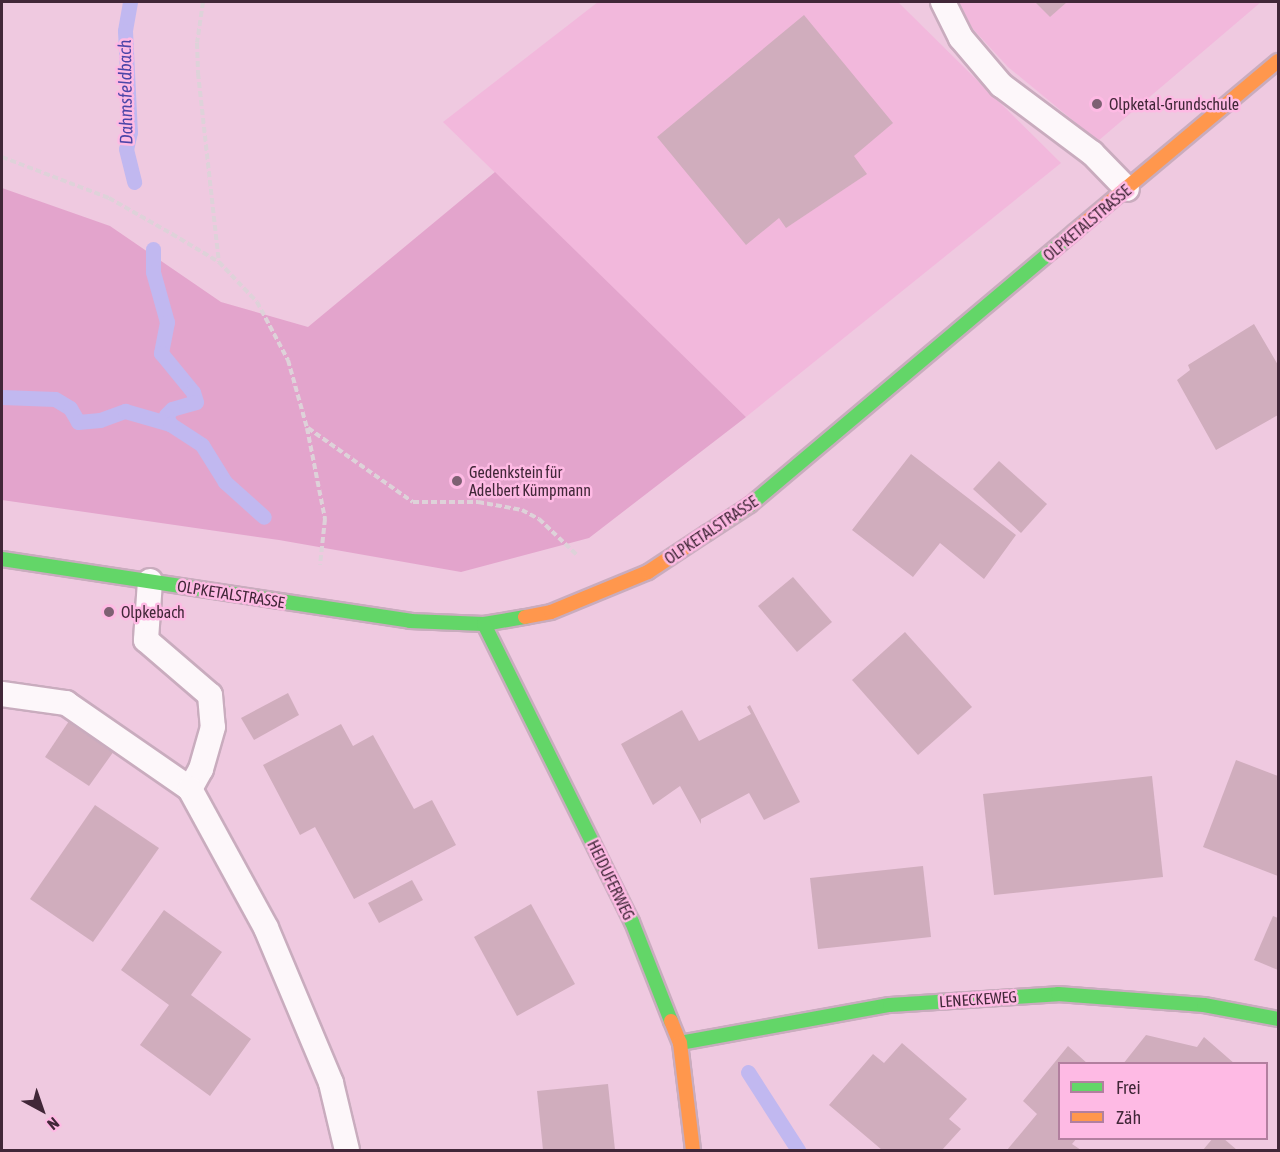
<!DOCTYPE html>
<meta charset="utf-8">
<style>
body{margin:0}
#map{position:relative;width:1280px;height:1152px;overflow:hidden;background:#efc9e0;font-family:"Asap Condensed",sans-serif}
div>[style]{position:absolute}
.built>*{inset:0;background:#f2b8dc}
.green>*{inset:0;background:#e3a4cc}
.stream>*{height:15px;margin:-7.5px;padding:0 7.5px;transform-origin:7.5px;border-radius:7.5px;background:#c1b8f0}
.building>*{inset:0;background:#d0adbd}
.path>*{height:4px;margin-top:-2px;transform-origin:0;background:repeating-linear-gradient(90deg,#ded2d9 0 6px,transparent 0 9px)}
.roads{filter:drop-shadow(2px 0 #c9acbe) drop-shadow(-2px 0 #c9acbe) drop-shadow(0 2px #c9acbe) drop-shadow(0 -2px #c9acbe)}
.lane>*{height:24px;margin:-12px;padding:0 12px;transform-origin:12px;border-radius:12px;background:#fdf7fa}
.fast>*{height:14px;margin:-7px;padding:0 7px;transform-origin:7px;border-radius:7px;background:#63d668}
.slow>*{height:14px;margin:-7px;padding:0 7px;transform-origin:7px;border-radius:7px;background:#ff974d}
.dots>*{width:16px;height:16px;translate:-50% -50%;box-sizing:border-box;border:3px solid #febae4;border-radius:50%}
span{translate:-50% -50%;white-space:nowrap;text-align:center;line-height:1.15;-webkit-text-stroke:5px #febae4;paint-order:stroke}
.poi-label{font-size:16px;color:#412738}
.left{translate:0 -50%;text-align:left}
.street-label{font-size:16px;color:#412738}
.water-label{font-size:18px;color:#4c45a8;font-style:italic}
.frame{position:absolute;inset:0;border:3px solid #412738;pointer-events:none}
.legend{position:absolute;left:1058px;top:1062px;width:210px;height:78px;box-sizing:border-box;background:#febae4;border:2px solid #b27f9f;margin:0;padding:8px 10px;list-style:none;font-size:18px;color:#412738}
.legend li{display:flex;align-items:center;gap:12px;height:30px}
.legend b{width:30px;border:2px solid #b27f9f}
.north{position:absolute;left:12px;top:1080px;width:60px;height:60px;-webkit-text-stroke:4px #febae4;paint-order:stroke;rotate:140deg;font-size:16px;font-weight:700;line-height:24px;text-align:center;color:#412738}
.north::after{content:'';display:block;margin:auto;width:21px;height:27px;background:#412738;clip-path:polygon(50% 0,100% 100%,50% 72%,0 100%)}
</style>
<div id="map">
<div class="built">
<i style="clip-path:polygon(598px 2px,898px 2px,1061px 163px,746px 417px,443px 122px)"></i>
<i style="clip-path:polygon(959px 2px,1261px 2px,1098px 141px,1008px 67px,972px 28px)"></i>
</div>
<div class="green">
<i style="clip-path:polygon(495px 172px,746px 417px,589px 538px,461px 572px,279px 540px,2px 500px,2px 188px,110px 226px,221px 302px,308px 327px)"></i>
</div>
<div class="stream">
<i style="left:130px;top:2px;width:29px;rotate:100deg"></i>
<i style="left:125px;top:31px;width:101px;rotate:87.2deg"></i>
<i style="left:130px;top:132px;width:17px;rotate:103deg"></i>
<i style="left:126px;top:149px;width:34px;rotate:76deg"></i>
<i style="left:153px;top:249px;width:23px;rotate:90deg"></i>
<i style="left:153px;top:272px;width:52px;rotate:74.4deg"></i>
<i style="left:167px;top:322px;width:32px;rotate:101deg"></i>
<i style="left:161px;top:353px;width:50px;rotate:50.6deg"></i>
<i style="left:193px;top:392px;width:10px;rotate:73deg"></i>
<i style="left:196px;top:402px;width:25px;rotate:164deg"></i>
<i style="left:172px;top:409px;width:8px;rotate:135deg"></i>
<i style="left:166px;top:415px;width:10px;rotate:66deg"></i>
<i style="left:2px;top:397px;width:53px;rotate:2.2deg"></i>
<i style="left:55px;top:399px;width:17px;rotate:31deg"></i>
<i style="left:70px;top:408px;width:16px;rotate:60deg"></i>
<i style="left:78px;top:422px;width:22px;rotate:-5deg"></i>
<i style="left:100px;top:420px;width:27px;rotate:-20deg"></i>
<i style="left:125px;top:411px;width:47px;rotate:16.1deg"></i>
<i style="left:170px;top:424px;width:38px;rotate:33deg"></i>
<i style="left:202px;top:445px;width:44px;rotate:58.1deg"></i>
<i style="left:225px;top:482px;width:52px;rotate:41.9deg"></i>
<i style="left:748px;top:1072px;width:93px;rotate:57.3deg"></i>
</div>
<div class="building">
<i style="clip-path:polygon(1035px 2px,1067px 2px,1050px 17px)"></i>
<i style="clip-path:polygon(804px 15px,893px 123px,854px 156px,867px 174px,786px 228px,779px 218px,746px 245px,657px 137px)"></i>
<i style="clip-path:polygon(1254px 324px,1278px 365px,1278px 415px,1216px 450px,1177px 380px,1190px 370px,1188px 365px)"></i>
<i style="clip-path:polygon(911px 454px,1016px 535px,984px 579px,940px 543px,913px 577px,852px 530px)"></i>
<i style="clip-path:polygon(999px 461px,1047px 504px,1021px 533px,973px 489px)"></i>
<i style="clip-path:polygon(793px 577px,832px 622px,797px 652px,758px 606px)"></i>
<i style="clip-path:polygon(905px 632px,972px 707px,918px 755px,852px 680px)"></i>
<i style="clip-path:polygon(288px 693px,299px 715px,254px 740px,241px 718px)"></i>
<i style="clip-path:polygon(750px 705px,800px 802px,764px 820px,749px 793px,701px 819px,701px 824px,680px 786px,653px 805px,621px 744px,682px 710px,699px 741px,751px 714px,747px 707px)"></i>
<i style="clip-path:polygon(69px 721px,114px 751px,89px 786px,45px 757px)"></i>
<i style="clip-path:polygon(341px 724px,353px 746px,373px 735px,414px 809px,432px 800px,456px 845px,354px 899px,315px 827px,300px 835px,263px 765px)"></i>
<i style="clip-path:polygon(1236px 760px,1278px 776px,1278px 876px,1203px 847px)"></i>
<i style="clip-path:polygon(1152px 776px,1163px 877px,994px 895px,983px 794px)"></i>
<i style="clip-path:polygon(95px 805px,159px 848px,93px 942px,30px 899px)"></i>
<i style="clip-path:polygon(923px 866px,931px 937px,818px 949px,810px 878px)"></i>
<i style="clip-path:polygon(412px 880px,423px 900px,379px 923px,368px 903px)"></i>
<i style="clip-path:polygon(531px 904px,575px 984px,517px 1016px,474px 937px)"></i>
<i style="clip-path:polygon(164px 910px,222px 952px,191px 995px,251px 1039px,210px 1096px,140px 1045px,169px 1005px,121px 970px)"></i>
<i style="clip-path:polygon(1273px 916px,1278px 918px,1278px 970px,1254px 960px)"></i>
<i style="clip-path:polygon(1146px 1035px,1197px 1047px,1204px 1037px,1235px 1064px,1123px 1064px)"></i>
<i style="clip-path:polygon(902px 1043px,967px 1099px,949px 1119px,961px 1129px,942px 1150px,882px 1150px,829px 1105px,873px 1054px,884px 1063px)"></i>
<i style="clip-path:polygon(1068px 1046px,1088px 1064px,1060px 1064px,1060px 1138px,1077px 1138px,1072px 1144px,1081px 1150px,1007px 1150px,1037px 1114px,1023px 1101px)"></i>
<i style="clip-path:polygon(608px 1084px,615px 1150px,543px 1150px,537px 1091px)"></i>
<i style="clip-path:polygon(1213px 1138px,1223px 1138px,1237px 1150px,1203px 1150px)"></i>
</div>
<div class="path">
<i style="left:203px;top:2px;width:41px;rotate:98.3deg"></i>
<i style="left:197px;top:43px;width:30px;rotate:88deg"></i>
<i style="left:198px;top:73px;width:190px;rotate:83.7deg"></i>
<i style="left:2px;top:157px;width:115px;rotate:21deg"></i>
<i style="left:109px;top:198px;width:73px;rotate:29.7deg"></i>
<i style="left:172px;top:234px;width:55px;rotate:30.8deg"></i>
<i style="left:219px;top:262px;width:55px;rotate:46.5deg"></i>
<i style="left:257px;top:302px;width:66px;rotate:61.9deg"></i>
<i style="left:288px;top:360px;width:71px;rotate:74.4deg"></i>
<i style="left:307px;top:428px;width:93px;rotate:78.8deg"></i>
<i style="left:325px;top:519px;width:46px;rotate:96.2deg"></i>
<i style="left:308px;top:428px;width:128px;rotate:35.2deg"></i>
<i style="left:413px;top:502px;width:65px"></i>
<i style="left:478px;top:502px;width:45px;rotate:10.3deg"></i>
<i style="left:522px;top:510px;width:19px;rotate:28deg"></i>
<i style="left:539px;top:519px;width:52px;rotate:43.5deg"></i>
</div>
<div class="roads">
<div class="lane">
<i style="left:943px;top:2px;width:40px;rotate:63.4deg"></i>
<i style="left:961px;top:38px;width:62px;rotate:49.6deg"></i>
<i style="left:1001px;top:85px;width:114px;rotate:36.8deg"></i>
<i style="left:1092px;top:153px;width:50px;rotate:45.8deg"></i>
<i style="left:150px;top:581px;width:59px;rotate:93.9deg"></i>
<i style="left:146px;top:640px;width:84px;rotate:40.7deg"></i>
<i style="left:210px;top:695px;width:32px;rotate:85deg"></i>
<i style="left:213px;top:727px;width:44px;rotate:105.9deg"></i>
<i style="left:201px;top:769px;width:23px;rotate:119deg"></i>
<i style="left:2px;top:694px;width:65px;rotate:8deg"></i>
<i style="left:66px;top:703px;width:151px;rotate:34.7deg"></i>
<i style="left:190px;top:789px;width:158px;rotate:61.3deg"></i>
<i style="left:266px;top:928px;width:168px;rotate:67.2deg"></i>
<i style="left:331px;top:1083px;width:69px;rotate:76.6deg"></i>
</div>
<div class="fast">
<i style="left:707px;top:533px;width:51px;rotate:-33.1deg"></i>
<i style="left:750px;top:505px;width:424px;rotate:-40.1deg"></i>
<i style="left:2px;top:559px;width:413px;rotate:8.6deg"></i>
<i style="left:410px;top:621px;width:74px;rotate:2.3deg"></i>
<i style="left:484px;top:624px;width:42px;rotate:-9.7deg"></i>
<i style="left:484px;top:624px;width:333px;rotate:63.6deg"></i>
<i style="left:632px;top:922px;width:106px;rotate:68.5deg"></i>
<i style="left:680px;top:1043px;width:213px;rotate:-10.3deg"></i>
<i style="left:890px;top:1005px;width:168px;rotate:-3.7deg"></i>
<i style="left:1058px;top:994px;width:146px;rotate:4.3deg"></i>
<i style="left:1204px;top:1005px;width:75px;rotate:10.7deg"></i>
</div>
<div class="slow">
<i style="left:1074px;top:232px;width:266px;rotate:-40deg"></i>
<i style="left:525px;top:617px;width:26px;rotate:-11deg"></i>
<i style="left:551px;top:612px;width:105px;rotate:-22.4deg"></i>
<i style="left:648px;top:572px;width:71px;rotate:-33.5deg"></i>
<i style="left:671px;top:1021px;width:24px;rotate:68deg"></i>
<i style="left:680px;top:1043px;width:108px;rotate:83.1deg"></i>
</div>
</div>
<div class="dots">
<i style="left:1097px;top:104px;background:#7e6073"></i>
<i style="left:457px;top:481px;background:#7e6073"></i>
<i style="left:109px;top:612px;background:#7e6073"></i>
</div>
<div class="poi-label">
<span class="left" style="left:1109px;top:104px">Olpketal-Grundschule</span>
<span class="left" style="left:469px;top:481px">Gedenkstein für<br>Adelbert Kümpmann</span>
<span class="left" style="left:121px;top:612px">Olpkebach</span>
</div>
<div class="street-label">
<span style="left:1087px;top:223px;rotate:-40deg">OLPKETALSTRASSE</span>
<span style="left:711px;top:530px;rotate:-34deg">OLPKETALSTRASSE</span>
<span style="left:231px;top:594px;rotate:9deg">OLPKETALSTRASSE</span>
<span style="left:611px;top:880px;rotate:64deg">HEIDUFERWEG</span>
<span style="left:978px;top:999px;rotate:-4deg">LENECKEWEG</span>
</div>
<div class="water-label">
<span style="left:126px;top:92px;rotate:-91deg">Dahmsfeldbach</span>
</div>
<div class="frame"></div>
<ul class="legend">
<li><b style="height:8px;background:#63d668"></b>Frei</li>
<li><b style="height:8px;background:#ff974d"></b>Zäh</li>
</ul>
<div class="north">N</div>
</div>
